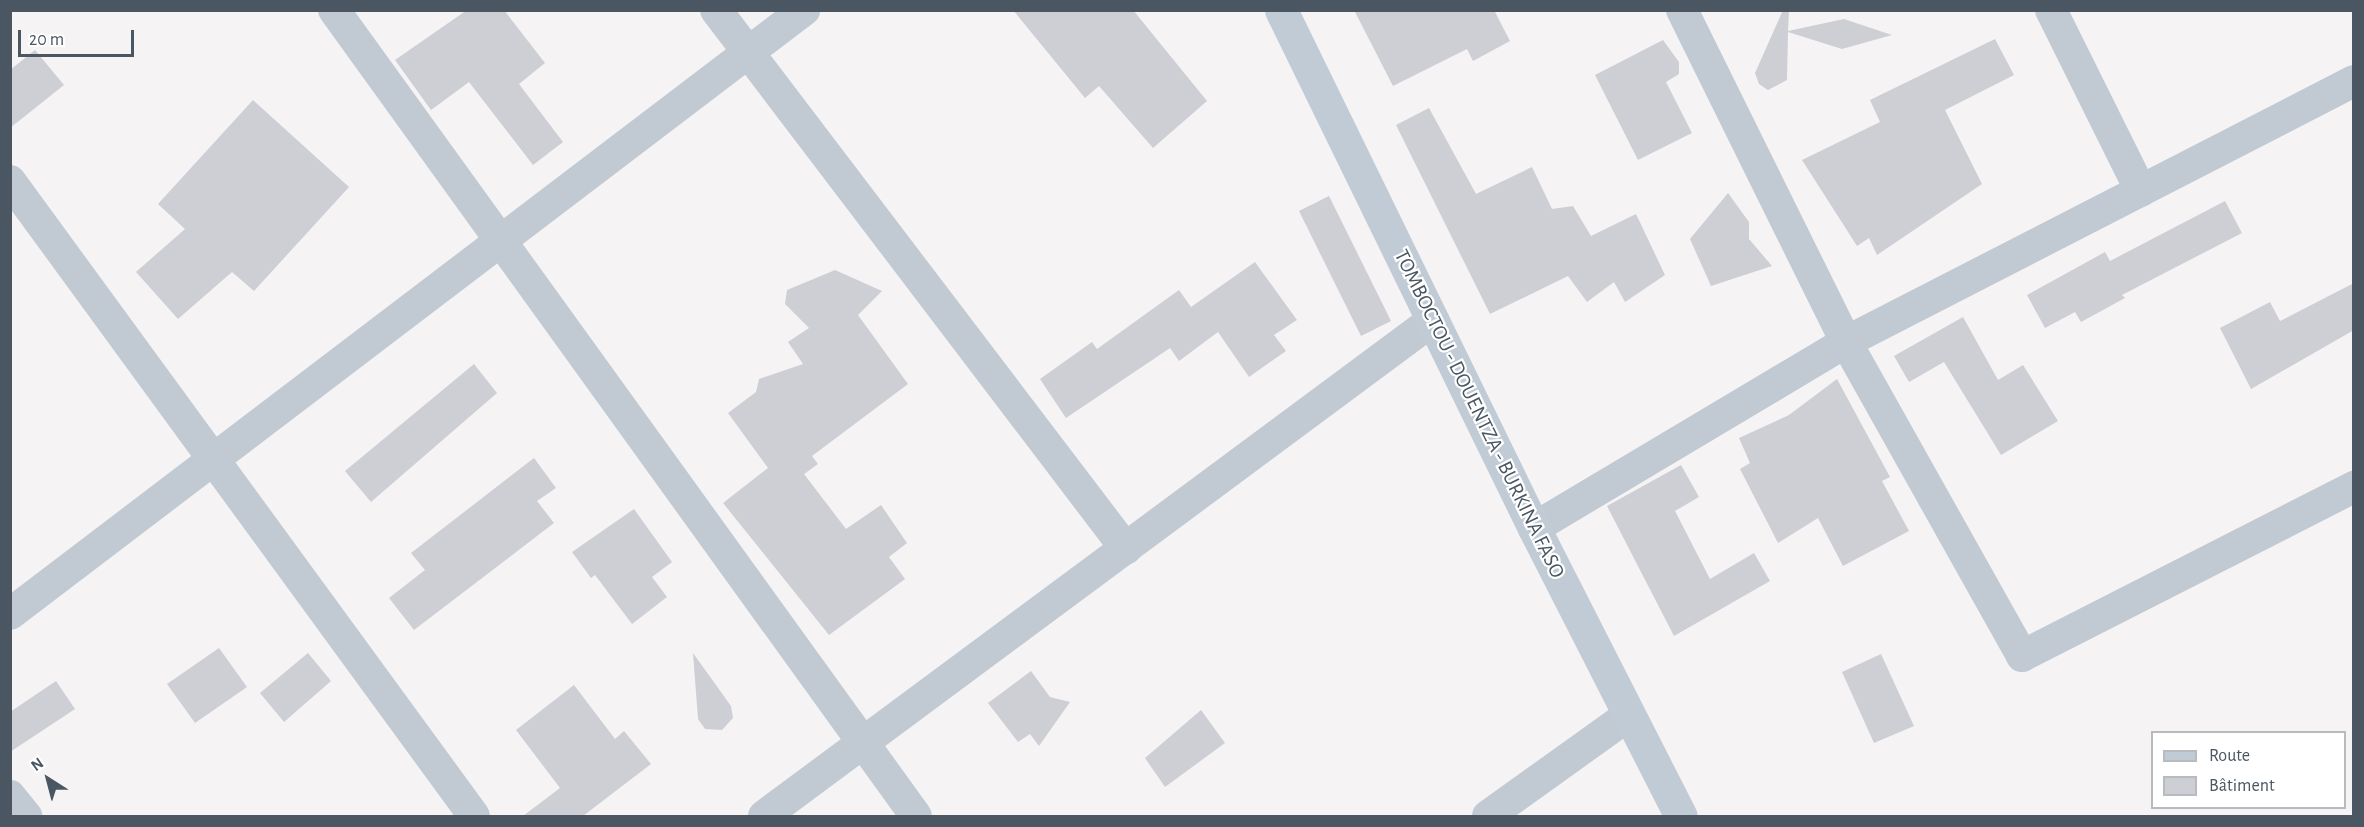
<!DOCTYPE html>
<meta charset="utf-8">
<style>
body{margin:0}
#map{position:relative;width:2364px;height:827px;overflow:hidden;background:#f5f3f3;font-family:"Alegreya Sans",sans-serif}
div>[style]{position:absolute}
.building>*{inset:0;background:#cdcfd5}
.minor>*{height:32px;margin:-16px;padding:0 16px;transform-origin:16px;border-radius:16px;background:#c1cad2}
.secondary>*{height:33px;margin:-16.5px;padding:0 16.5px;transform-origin:16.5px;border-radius:16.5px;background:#c1cbd6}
span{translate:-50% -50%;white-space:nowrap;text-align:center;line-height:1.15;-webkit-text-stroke:4.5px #fff;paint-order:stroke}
.street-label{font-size:21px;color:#4a5661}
.frame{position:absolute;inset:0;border:12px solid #4a5661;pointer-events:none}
.legend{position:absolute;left:2151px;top:731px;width:195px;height:78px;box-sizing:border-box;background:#fff;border:2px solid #b7bbc0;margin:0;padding:8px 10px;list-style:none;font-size:18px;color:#4a5661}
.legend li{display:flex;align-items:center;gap:12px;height:30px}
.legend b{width:30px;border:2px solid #b7bbc0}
.north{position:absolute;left:18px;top:749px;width:60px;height:60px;-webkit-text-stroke:4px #fff;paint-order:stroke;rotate:324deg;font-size:16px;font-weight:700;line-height:24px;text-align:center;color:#4a5661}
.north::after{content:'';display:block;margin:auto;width:21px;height:27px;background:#4a5661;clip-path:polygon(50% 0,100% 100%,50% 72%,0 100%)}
.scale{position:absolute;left:18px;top:30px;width:116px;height:27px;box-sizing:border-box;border:3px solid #4a5661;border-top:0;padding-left:8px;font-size:18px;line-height:21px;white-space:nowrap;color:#4a5661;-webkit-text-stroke:4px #fff;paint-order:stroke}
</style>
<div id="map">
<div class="building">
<i style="clip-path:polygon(467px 10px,504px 10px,545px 63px,519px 84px,563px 142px,533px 165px,469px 82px,431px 110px,395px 60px)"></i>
<i style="clip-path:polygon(1013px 10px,1133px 10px,1207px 101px,1153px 148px,1099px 86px,1085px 98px)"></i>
<i style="clip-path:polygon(1354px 10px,1494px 10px,1510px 41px,1473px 61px,1467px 49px,1393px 86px)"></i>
<i style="clip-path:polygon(1783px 10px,1789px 10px,1788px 31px,1844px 19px,1892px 35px,1842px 49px,1788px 32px,1787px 80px,1768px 90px,1759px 84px,1755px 73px)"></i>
<i style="clip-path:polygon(1995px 39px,2014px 75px,1945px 110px,1982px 184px,1877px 255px,1869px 238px,1857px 246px,1802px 160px,1880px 122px,1870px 100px)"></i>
<i style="clip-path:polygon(1663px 40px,1679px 62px,1679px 74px,1666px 82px,1692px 133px,1638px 160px,1595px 75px)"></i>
<i style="clip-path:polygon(35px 50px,64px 85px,10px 128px,10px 70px)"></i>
<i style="clip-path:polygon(253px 100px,349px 187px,254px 291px,232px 272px,178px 319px,136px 272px,185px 229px,158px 204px)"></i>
<i style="clip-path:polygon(1429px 108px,1476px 194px,1532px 167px,1552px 209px,1573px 206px,1591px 236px,1636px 214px,1665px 275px,1625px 302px,1614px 282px,1587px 302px,1568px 276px,1490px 314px,1396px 125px)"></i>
<i style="clip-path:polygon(1728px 193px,1749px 222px,1749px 239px,1772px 266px,1711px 286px,1690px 239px)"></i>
<i style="clip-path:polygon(1329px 196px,1391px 321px,1361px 336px,1299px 211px)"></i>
<i style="clip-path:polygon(2225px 201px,2242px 233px,2122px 295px,2125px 298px,2081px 322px,2075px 312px,2045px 328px,2027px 295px,2105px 252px,2110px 261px)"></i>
<i style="clip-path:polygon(1255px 262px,1297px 320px,1274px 335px,1286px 351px,1249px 377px,1218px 332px,1179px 361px,1170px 348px,1066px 418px,1040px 379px,1092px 342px,1097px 349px,1179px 290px,1191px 307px)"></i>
<i style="clip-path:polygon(835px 270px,882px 291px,858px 315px,908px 384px,812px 456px,818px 464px,804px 474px,846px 529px,881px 505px,907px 543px,889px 557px,905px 579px,829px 635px,723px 503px,768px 468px,728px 413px,756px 392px,759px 379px,803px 364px,788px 342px,809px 328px,785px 304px,787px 290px)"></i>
<i style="clip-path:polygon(2354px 283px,2354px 330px,2251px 389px,2220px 328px,2270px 302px,2280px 321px)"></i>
<i style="clip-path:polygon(1963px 317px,1998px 380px,2023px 365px,2058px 421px,2001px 455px,1944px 362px,1909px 382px,1894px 356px)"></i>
<i style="clip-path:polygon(474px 364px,497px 393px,371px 502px,345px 471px)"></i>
<i style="clip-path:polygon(1837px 379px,1890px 477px,1882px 481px,1909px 531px,1843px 566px,1818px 518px,1778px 543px,1740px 469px,1750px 463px,1739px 438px,1789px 415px)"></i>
<i style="clip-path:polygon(534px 458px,556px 488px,537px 501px,554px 523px,414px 630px,389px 598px,425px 570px,411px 553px)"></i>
<i style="clip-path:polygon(1681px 465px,1699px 497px,1675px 511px,1710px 579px,1754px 553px,1770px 581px,1674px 636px,1607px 506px)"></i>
<i style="clip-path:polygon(634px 509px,672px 562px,652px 577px,667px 597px,632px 624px,595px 575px,591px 578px,572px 552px)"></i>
<i style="clip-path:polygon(219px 648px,247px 687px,195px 723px,167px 684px)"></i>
<i style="clip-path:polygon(308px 653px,331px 681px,284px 722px,260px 693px)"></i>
<i style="clip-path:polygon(693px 653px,731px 706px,733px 718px,722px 730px,705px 729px,698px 719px)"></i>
<i style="clip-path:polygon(1881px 654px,1914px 726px,1874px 743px,1842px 672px)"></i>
<i style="clip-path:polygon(1031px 671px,1050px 697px,1070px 702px,1039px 746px,1030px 734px,1018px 742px,988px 703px)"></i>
<i style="clip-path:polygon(56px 681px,75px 709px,10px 752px,10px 712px)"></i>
<i style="clip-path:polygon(574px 685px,615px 739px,624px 731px,651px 764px,583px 816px,523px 816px,560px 788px,516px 730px)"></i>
<i style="clip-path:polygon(1201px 710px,1225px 743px,1165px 787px,1145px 758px)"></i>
</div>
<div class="minor">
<i style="left:334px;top:10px;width:994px;rotate:54.17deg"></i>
<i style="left:716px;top:10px;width:677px;rotate:52.74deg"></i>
<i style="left:1682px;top:10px;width:370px;rotate:63.7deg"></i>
<i style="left:1846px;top:342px;width:360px;rotate:60.7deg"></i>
<i style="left:2022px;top:656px;width:373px;rotate:-27deg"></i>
<i style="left:2051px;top:10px;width:202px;rotate:63.6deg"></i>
<i style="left:10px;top:181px;width:786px;rotate:53.84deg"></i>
<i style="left:1534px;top:528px;width:363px;rotate:-30.8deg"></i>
<i style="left:1846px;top:342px;width:571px;rotate:-27.19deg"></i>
<i style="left:10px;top:614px;width:998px;rotate:-37.26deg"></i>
<i style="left:10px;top:796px;width:26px;rotate:51deg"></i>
<i style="left:764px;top:816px;width:833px;rotate:-36.55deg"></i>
<i style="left:1488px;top:816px;width:173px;rotate:-35.6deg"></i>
</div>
<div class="secondary">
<i style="left:1281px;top:10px;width:576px;rotate:63.97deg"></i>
<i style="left:1534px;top:528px;width:323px;rotate:63deg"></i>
</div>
<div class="street-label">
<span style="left:1479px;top:414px;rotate:64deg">TOMBOCTOU - DOUENTZA - BURKINA FASO</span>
</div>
<div class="frame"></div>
<ul class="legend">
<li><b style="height:8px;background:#c1cbd6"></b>Route</li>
<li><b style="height:16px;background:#cdcfd5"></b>Bâtiment</li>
</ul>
<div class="north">N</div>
<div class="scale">20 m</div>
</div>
